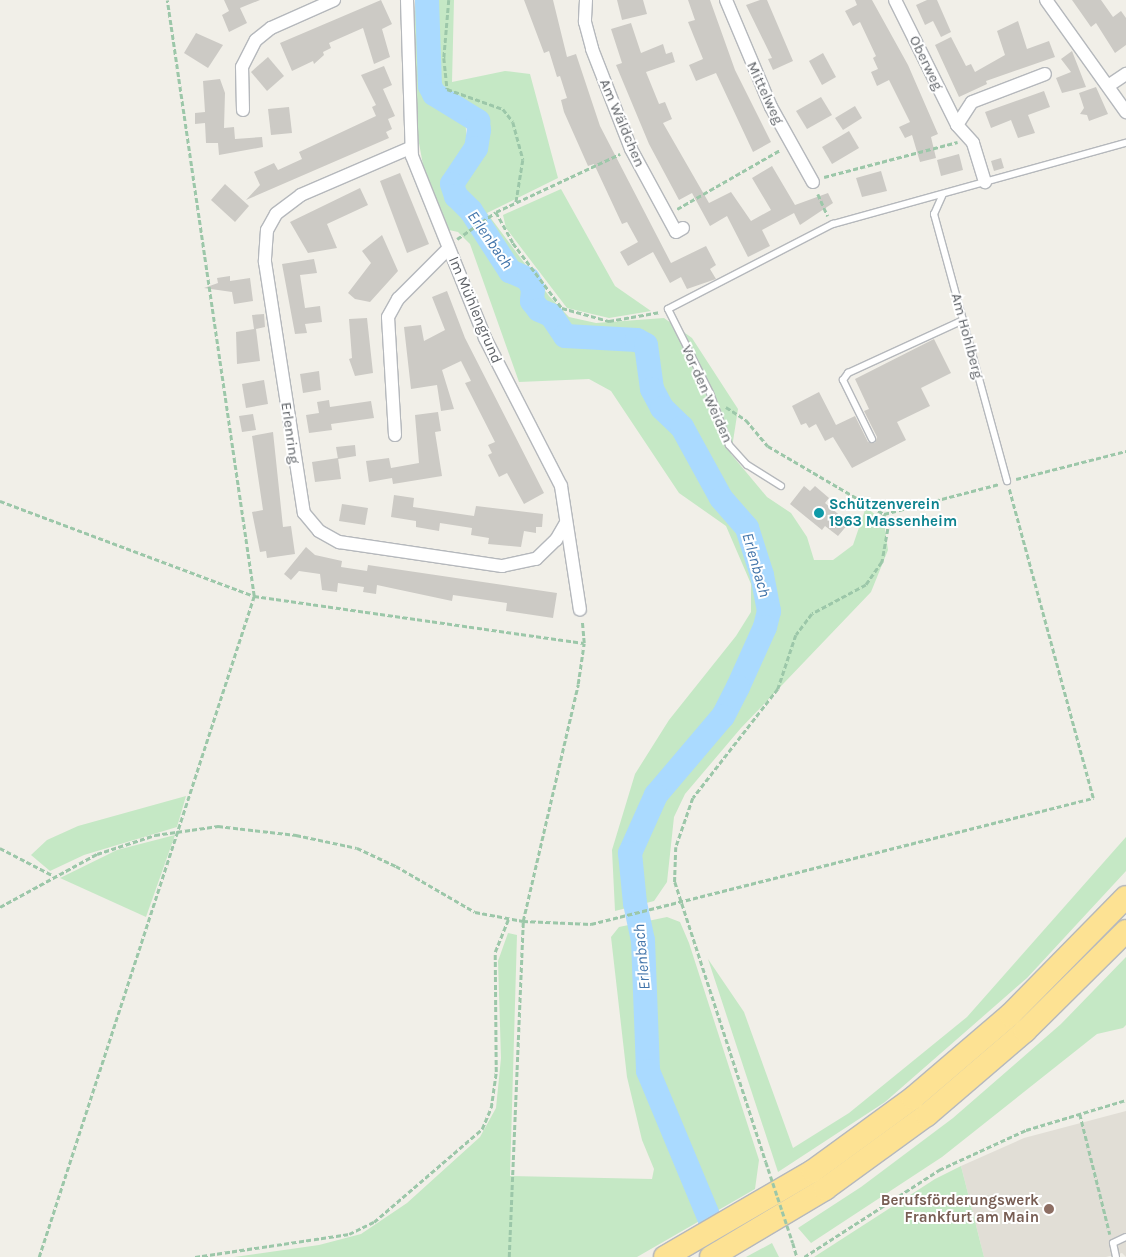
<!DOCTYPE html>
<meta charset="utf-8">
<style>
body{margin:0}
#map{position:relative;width:1126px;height:1257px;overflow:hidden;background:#f1efe8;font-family:Karla,sans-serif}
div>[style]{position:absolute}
.education>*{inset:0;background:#e1ded6}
.green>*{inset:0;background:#c5e8c5}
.river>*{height:24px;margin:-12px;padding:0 12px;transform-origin:12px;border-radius:12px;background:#aadaff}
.building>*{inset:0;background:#cccac5}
.path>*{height:2.5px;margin-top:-1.25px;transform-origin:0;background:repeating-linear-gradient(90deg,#9cc7a9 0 5px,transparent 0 7.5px)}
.roads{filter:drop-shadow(1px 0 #b5b8bc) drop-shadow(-1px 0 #b5b8bc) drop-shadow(0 1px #b5b8bc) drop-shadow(0 -1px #b5b8bc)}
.lane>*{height:6px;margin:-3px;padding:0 3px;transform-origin:3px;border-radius:3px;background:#fff}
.street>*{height:12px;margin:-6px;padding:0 6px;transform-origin:6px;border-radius:6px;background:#fff}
.highway>*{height:22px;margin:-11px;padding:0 11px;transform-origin:11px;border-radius:11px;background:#fde293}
.path-bridge>*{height:2.5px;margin-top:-1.25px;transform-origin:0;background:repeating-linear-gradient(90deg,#9cc7a9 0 5px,transparent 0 7.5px)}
.dots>*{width:14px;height:14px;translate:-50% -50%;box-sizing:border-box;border:2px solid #fff;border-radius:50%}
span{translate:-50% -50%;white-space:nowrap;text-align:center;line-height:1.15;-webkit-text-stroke:4px #fff;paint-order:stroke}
.street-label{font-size:15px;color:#5f6368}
.culture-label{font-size:15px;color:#0d838f;font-weight:700}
.left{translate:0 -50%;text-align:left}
.education-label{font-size:15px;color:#785e54;font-weight:700}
.right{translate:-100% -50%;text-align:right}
.water-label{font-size:16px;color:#4174aa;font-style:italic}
</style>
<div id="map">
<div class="education">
<i style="clip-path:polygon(1126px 1111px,1126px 1257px,1122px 1253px,1106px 1257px,984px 1257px,961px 1166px,1024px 1138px)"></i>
</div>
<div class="green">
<i style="clip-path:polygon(415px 0,424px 0,424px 80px,429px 92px,465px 118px,467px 142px,446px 174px,462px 194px,463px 175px,480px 154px,483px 120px,472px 108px,439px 90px,434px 77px,435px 0,454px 0,452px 82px,505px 71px,530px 74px,558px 178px,487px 213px,549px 296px,569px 317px,596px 323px,664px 318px,692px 338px,738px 409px,731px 454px,767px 497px,791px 513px,807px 537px,814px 560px,833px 560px,853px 545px,866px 507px,884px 522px,888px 550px,871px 592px,741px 728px,685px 794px,674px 817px,667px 882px,654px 901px,615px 911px,612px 850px,635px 774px,669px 720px,736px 636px,751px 612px,751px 584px,726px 526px,679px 493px,611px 391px,589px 379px,519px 382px,470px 244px,458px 232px,449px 230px,423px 165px,415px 121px)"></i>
<i style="clip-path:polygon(561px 189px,615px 286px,651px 311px,609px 318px,567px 308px,506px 228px,503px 215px)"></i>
<i style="clip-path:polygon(186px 796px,177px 827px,84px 855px,50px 871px,31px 855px,47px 840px,78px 826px)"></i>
<i style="clip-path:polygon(175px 835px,146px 917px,60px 878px,117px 850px)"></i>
<i style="clip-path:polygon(1126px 837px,1126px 871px,1027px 978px,885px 1102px,778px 1172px,708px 959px,744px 1012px,793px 1148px,849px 1113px,967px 1017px)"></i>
<i style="clip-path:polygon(667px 917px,680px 922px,689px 943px,759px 1160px,755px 1189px,637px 1257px,234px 1257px,319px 1245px,361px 1234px,407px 1203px,480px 1137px,496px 1108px,501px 1058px,498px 961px,508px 933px,517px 935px,510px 1176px,652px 1179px,654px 1169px,642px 1140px,627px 1077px,611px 937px,619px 927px)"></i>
<i style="clip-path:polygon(1126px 957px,1126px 1025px,1123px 1028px,1097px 1034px,942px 1157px,811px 1243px,798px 1228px,861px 1187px,953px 1118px,1061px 1024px)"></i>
<i style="clip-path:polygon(961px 1166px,984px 1257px,814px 1257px,935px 1179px)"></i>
<i style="clip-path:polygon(772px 1243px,779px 1257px,746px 1257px)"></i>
</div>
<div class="river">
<i style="left:427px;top:0;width:86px;rotate:88deg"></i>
<i style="left:430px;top:86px;width:9px;rotate:63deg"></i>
<i style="left:434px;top:94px;width:52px;rotate:31.5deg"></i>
<i style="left:478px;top:121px;width:9px;rotate:84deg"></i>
<i style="left:479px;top:130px;width:18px;rotate:99deg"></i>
<i style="left:476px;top:148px;width:43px;rotate:123.7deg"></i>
<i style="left:452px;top:184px;width:13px;rotate:72deg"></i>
<i style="left:456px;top:196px;width:21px;rotate:45deg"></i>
<i style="left:471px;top:211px;width:72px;rotate:57deg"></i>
<i style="left:510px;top:271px;width:20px;rotate:24deg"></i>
<i style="left:528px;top:279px;width:11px;rotate:63deg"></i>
<i style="left:533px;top:289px;width:12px;rotate:95deg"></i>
<i style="left:532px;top:301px;width:11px;rotate:52deg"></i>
<i style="left:539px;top:310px;width:13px;rotate:23deg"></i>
<i style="left:551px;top:315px;width:25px;rotate:56deg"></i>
<i style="left:565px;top:336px;width:72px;rotate:3.2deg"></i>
<i style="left:637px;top:340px;width:10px;rotate:29deg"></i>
<i style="left:646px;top:345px;width:44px;rotate:82.2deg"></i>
<i style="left:652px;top:389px;width:21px;rotate:62deg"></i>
<i style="left:662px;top:408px;width:28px;rotate:44deg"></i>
<i style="left:682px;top:427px;width:81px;rotate:61.2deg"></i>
<i style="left:721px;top:498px;width:40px;rotate:49deg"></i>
<i style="left:747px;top:528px;width:49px;rotate:72.3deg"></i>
<i style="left:762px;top:575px;width:37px;rotate:79deg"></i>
<i style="left:769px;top:611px;width:16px;rotate:104deg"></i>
<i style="left:765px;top:627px;width:66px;rotate:114.2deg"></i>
<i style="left:738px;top:687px;width:33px;rotate:117deg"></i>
<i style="left:723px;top:716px;width:104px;rotate:130.3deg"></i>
<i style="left:656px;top:795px;width:64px;rotate:114.1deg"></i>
<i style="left:630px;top:853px;width:50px;rotate:84.3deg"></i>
<i style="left:635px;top:903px;width:38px;rotate:78deg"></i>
<i style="left:643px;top:940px;width:131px;rotate:87.8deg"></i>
<i style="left:648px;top:1071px;width:193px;rotate:67.4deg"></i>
</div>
<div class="building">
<i style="clip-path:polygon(224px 0,260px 0,240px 8px,247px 23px,229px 32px,222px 15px,229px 11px)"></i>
<i style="clip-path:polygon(381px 0,392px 24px,382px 29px,390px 57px,374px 64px,363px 28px,329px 43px,331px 48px,323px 52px,324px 55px,314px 64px,313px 61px,292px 71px,280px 43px)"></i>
<i style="clip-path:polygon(524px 0,553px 0,567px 57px,576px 54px,600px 126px,671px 263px,706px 246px,716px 265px,710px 269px,716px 279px,687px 289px,681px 277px,670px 283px,653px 252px,628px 266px,620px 252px,638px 242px,627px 222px,622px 224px,594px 164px,588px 166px,564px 112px,561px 100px,567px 98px,560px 76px,557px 77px,549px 51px,544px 53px)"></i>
<i style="clip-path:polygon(617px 0,643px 0,647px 14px,622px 20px)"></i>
<i style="clip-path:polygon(688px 0,710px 0,735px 70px,771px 142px,753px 152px,716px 73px,696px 81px,689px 65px,703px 59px,688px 22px,695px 20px)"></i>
<i style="clip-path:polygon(760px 0,767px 0,793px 61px,773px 70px,768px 59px,772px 58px,746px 5px)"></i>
<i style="clip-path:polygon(855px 0,872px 0,908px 65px,938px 134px,931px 137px,936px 158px,920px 162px,912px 135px,905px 138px,899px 127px,910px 122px,889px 80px,877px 86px,871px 72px,878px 69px,873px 58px,876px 56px,860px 22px,853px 26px,845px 11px,857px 5px)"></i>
<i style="clip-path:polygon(927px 0,937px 0,951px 32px,941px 37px,933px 21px,925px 25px,916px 5px)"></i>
<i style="clip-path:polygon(1072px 0,1101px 0,1113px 17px,1121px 11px,1126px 18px,1126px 45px,1115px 53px,1096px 23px,1091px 27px)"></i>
<i style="clip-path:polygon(1018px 21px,1027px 49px,1049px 41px,1055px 57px,986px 81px,987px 84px,959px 97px,935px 45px,951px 37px,966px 66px,971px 64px,975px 72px,1005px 55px,997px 31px)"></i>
<i style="clip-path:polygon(631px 23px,641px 53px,663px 44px,666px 54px,672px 52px,675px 62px,646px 72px,659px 104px,665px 102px,672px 119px,663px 123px,709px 203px,731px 192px,751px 221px,771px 210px,752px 178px,772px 166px,795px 205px,828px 193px,833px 203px,800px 225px,794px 213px,762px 230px,770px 246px,748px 257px,727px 216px,710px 226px,692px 193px,679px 200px,649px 144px,616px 65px,622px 63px,611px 29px)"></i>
<i style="clip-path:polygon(196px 33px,223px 45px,208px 68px,184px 53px)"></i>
<i style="clip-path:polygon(1072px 51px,1086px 87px,1062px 93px,1056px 78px,1071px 72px,1061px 59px)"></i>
<i style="clip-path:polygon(823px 53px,836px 77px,822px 85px,809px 61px)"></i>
<i style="clip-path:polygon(268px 57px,284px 76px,267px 91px,251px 72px)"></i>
<i style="clip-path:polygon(384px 66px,392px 85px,383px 89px,395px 116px,388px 119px,392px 129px,386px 132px,389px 138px,246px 200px,260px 185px,254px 172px,274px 163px,278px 170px,302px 159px,299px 152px,376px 116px,372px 107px,376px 105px,361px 75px)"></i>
<i style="clip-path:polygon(220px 79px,225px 93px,224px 128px,234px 127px,235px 139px,262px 137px,263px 147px,219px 155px,218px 143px,206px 143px,205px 123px,195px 124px,195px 113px,205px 112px,203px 81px)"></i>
<i style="clip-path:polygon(1096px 87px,1108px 114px,1089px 121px,1087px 115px,1080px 114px,1084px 108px,1079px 93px)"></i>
<i style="clip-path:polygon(1044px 91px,1050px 107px,1028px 115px,1035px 133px,1018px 138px,1011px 120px,991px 128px,985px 112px)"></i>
<i style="clip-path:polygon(821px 97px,832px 115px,807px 129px,796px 111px)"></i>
<i style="clip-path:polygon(855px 106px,862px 118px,843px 130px,835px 118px)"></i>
<i style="clip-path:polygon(289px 107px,292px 133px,271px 135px,268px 109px)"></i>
<i style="clip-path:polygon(849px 131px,859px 148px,832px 164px,822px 147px)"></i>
<i style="clip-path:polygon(959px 154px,963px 170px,941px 176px,937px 160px)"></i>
<i style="clip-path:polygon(1001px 158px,1004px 168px,994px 171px,991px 161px)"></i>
<i style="clip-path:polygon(881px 171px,887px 191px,862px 197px,856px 178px)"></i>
<i style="clip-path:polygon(400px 173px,429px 244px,407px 253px,380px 181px)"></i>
<i style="clip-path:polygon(225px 184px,249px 206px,235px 222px,211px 200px)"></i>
<i style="clip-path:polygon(360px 188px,368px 205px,327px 224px,337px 248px,308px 253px,290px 222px)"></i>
<i style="clip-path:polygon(382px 235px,398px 271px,370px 302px,355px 299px,348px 293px,371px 263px,362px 251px)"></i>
<i style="clip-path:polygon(314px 259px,317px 273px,300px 275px,305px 308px,320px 306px,322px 322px,305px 324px,307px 333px,295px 334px,282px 264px)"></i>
<i style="clip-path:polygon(230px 276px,230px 281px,250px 278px,253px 301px,234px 304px,232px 292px,204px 288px,218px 283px,217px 278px)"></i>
<i style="clip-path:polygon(447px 291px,465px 338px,544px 493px,524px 504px,507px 473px,499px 477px,488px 455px,492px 453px,488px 445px,495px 442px,465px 383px,471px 381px,461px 361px,442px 370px,454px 409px,441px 411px,437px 385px,411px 389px,404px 327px,421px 325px,424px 341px,445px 330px,432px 297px)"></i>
<i style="clip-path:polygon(264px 314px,265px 327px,256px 329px,260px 361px,237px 364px,236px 332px,254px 329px,252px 315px)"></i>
<i style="clip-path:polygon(367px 318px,373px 373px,355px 376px,349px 359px,352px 358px,349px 319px)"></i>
<i style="clip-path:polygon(934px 339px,951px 373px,921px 388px,930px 406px,897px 422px,906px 440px,852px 468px,833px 437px,825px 441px,816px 424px,809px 428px,806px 423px,801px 425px,792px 406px,819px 392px,836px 425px,855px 416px,868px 442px,875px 443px,877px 437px,864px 411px,869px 409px,855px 379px)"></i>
<i style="clip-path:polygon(319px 371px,321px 390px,303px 393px,300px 374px)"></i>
<i style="clip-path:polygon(264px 380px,268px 404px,246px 408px,242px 384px)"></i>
<i style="clip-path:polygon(329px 400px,330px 407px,371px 401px,374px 418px,331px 424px,332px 430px,309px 433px,306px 415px,319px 413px,317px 402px)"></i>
<i style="clip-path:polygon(438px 412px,441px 431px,435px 432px,442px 476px,393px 484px,392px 478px,369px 482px,366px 461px,389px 458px,391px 468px,419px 463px,415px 415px)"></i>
<i style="clip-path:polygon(253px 414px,256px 430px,242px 432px,239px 416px)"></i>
<i style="clip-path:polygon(273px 432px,283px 527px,291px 526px,295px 554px,267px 558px,266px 551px,260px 552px,252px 512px,263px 510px,252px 436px)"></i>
<i style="clip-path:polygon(355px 445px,356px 456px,338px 459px,336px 447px)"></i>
<i style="clip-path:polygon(338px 458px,341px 479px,315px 482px,312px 462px)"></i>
<i style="clip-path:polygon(804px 486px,810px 491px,815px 486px,829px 498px,825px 503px,849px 523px,838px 536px,825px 526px,822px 530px,790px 504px)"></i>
<i style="clip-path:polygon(394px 495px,414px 498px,413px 507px,474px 516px,476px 506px,543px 514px,542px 527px,536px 527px,536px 533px,524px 531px,521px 547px,488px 544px,489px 538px,471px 535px,472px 528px,440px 523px,439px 531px,416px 527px,416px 521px,391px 517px)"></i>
<i style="clip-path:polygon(342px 504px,368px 508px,365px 525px,339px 521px)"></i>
<i style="clip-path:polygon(306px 547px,315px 555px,342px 561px,341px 567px,367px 571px,368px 565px,557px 593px,553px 618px,506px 611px,507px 603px,453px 595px,452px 601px,377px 585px,376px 594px,363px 592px,364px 587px,338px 583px,337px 592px,322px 590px,320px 574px,299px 571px,291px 580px,284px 574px)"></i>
</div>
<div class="path">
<i style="left:449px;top:0;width:58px;rotate:94.9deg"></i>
<i style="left:444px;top:58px;width:31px;rotate:84deg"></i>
<i style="left:447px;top:89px;width:59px;rotate:19.7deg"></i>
<i style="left:503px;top:109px;width:16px;rotate:52deg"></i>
<i style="left:513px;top:122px;width:39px;rotate:75deg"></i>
<i style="left:523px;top:160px;width:44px;rotate:99.2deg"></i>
<i style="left:824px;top:177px;width:138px;rotate:-14.7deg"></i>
<i style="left:818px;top:194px;width:24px;rotate:66deg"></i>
<i style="left:677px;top:209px;width:119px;rotate:-29.8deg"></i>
<i style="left:496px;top:212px;width:35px;rotate:61deg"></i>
<i style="left:513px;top:243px;width:81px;rotate:53deg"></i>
<i style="left:562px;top:308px;width:49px;rotate:15.5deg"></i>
<i style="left:609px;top:321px;width:52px;rotate:-10deg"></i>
<i style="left:457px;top:239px;width:47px;rotate:-34.7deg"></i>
<i style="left:496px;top:212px;width:137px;rotate:-25.1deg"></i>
<i style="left:726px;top:407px;width:24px;rotate:33deg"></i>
<i style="left:746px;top:420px;width:34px;rotate:50deg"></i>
<i style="left:768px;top:446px;width:134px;rotate:30.4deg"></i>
<i style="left:884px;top:514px;width:16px;rotate:75deg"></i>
<i style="left:888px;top:529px;width:34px;rotate:100deg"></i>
<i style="left:882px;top:562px;width:28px;rotate:125deg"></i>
<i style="left:866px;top:585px;width:61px;rotate:151.8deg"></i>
<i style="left:812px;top:614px;width:26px;rotate:127deg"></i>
<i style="left:796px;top:635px;width:57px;rotate:108.4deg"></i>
<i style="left:778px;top:689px;width:138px;rotate:127.9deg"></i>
<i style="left:693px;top:798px;width:52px;rotate:109.1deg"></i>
<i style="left:676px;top:847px;width:35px;rotate:92deg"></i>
<i style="left:675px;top:882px;width:294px;rotate:72deg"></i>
<i style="left:1016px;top:479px;width:114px;rotate:-14.3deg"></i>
<i style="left:0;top:501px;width:271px;rotate:20.5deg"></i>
<i style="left:254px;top:596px;width:333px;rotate:8.1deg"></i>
<i style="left:884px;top:514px;width:119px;rotate:-14.6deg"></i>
<i style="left:0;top:848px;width:59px;rotate:27.4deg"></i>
<i style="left:0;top:907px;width:111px;rotate:-28.7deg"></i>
<i style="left:97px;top:854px;width:61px;rotate:-18.1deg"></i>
<i style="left:155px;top:835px;width:64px;rotate:-8.1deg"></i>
<i style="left:218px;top:826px;width:79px;rotate:6.6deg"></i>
<i style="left:296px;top:835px;width:62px;rotate:12deg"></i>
<i style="left:357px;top:848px;width:43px;rotate:24.8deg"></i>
<i style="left:396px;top:866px;width:91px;rotate:30.2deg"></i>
<i style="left:475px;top:912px;width:49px;rotate:10.6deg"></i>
<i style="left:523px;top:921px;width:68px;rotate:2.5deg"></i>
<i style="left:591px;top:924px;width:518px;rotate:-14.09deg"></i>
<i style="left:1093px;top:798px;width:320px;rotate:-105.2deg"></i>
<i style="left:1080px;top:1114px;width:124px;rotate:76deg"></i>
<i style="left:793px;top:1243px;width:15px;rotate:74deg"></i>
<i style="left:39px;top:1257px;width:695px;rotate:-71.98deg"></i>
<i style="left:254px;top:596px;width:602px;rotate:-98.3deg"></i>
<i style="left:195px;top:1257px;width:156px;rotate:-8.5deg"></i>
<i style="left:349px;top:1234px;width:28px;rotate:-26deg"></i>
<i style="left:374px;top:1222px;width:143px;rotate:-40.7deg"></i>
<i style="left:482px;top:1129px;width:23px;rotate:-67deg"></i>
<i style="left:491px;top:1108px;width:36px;rotate:-82deg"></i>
<i style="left:496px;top:1072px;width:120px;rotate:-90.5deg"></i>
<i style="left:495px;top:952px;width:35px;rotate:-68deg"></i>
<i style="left:509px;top:1257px;width:336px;rotate:-87.6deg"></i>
<i style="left:523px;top:921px;width:243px;rotate:-76.9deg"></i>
<i style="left:578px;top:684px;width:41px;rotate:-81.7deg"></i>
<i style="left:584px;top:643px;width:22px;rotate:-95deg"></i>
<i style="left:804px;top:1257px;width:161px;rotate:-32.8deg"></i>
<i style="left:939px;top:1170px;width:96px;rotate:-24.7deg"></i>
<i style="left:1026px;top:1130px;width:104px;rotate:-16.7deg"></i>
</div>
<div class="roads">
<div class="lane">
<i style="left:943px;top:194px;width:22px;rotate:114deg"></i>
<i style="left:934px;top:214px;width:277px;rotate:74.7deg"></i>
<i style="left:872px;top:439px;width:66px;rotate:-116.2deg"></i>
<i style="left:843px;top:380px;width:9px;rotate:-54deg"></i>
<i style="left:848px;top:373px;width:127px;rotate:-24.7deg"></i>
<i style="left:781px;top:486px;width:40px;rotate:-148deg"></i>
<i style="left:747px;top:465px;width:27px;rotate:-132deg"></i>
<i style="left:729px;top:445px;width:55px;rotate:-110.1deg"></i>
<i style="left:710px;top:393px;width:94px;rotate:-116.6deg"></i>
<i style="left:668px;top:309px;width:186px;rotate:-27.3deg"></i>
<i style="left:833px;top:224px;width:304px;rotate:-15.5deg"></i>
<i style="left:1116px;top:1257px;width:14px;rotate:-102deg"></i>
<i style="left:1113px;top:1243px;width:14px;rotate:-25deg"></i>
</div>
<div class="street">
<i style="left:407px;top:0;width:156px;rotate:88.2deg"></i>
<i style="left:412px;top:156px;width:196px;rotate:68.1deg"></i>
<i style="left:485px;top:338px;width:166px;rotate:62.8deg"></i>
<i style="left:561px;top:486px;width:125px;rotate:81.3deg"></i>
<i style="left:586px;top:0;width:22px;rotate:93deg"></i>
<i style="left:585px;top:22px;width:28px;rotate:75deg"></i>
<i style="left:592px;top:49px;width:107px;rotate:68.7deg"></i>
<i style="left:631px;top:149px;width:94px;rotate:61.5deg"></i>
<i style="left:676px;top:232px;width:8px;rotate:-30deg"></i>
<i style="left:726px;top:0;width:116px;rotate:67.2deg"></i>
<i style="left:771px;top:107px;width:86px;rotate:60.8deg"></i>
<i style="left:895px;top:0;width:140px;rotate:63.6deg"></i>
<i style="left:957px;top:125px;width:24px;rotate:48deg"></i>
<i style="left:973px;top:143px;width:41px;rotate:72.9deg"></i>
<i style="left:1046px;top:0;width:138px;rotate:54.5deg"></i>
<i style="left:1108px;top:86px;width:22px;rotate:-34deg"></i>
<i style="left:243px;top:110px;width:43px;rotate:-91.3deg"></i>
<i style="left:242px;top:67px;width:30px;rotate:-63deg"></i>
<i style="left:256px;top:40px;width:19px;rotate:-39deg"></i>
<i style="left:271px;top:28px;width:69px;rotate:-24deg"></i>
<i style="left:957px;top:125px;width:27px;rotate:-57deg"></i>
<i style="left:972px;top:102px;width:78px;rotate:-21deg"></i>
<i style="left:410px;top:148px;width:119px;rotate:156.7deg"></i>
<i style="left:301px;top:195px;width:31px;rotate:143deg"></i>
<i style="left:276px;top:214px;width:18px;rotate:119deg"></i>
<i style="left:267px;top:230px;width:32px;rotate:94deg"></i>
<i style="left:265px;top:262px;width:254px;rotate:81.2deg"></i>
<i style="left:304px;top:513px;width:23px;rotate:50deg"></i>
<i style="left:319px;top:531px;width:23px;rotate:29deg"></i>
<i style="left:339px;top:542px;width:165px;rotate:8.4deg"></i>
<i style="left:502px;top:566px;width:35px;rotate:-12deg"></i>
<i style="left:536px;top:559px;width:28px;rotate:-44deg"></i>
<i style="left:556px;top:540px;width:20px;rotate:-60deg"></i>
<i style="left:395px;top:435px;width:118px;rotate:-93.4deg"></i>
<i style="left:388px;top:317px;width:21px;rotate:-61deg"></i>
<i style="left:398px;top:299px;width:71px;rotate:-45deg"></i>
</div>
<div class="highway">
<i style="left:665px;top:1257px;width:171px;rotate:-30.2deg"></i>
<i style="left:813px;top:1171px;width:124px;rotate:-36.1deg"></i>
<i style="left:913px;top:1098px;width:128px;rotate:-40.6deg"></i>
<i style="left:1010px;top:1015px;width:165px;rotate:-45.5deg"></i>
<i style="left:711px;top:1257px;width:133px;rotate:-30.8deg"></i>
<i style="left:825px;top:1189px;width:126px;rotate:-36deg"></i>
<i style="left:927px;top:1115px;width:129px;rotate:-40.6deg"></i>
<i style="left:1025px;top:1031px;width:142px;rotate:-44.7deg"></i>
</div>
</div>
<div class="path-bridge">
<i style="left:766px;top:1162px;width:85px;rotate:71.6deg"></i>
</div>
<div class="dots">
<i style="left:819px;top:513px;background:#0f9aa8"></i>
<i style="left:1049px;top:1209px;background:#8d6e63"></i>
</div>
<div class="street-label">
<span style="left:926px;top:63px;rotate:64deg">Oberweg</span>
<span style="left:765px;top:93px;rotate:65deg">Mittelweg</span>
<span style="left:622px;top:123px;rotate:67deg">Am Wäldchen</span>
<span style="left:475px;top:310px;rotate:67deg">Im Mühlengrund</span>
<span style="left:967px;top:336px;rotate:75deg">Am Hohlberg</span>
<span style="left:707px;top:394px;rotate:66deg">Vor den Weiden</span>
<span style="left:290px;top:433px;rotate:82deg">Erlenring</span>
</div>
<div class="culture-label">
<span class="left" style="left:829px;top:513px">Schützenverein<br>1963 Massenheim</span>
</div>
<div class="education-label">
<span class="right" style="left:1039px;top:1209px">Berufsförderungswerk<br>Frankfurt am Main</span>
</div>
<div class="water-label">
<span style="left:490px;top:240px;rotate:55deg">Erlenbach</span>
<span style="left:756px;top:565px;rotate:74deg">Erlenbach</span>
<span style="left:642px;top:957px;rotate:-95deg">Erlenbach</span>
</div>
</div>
